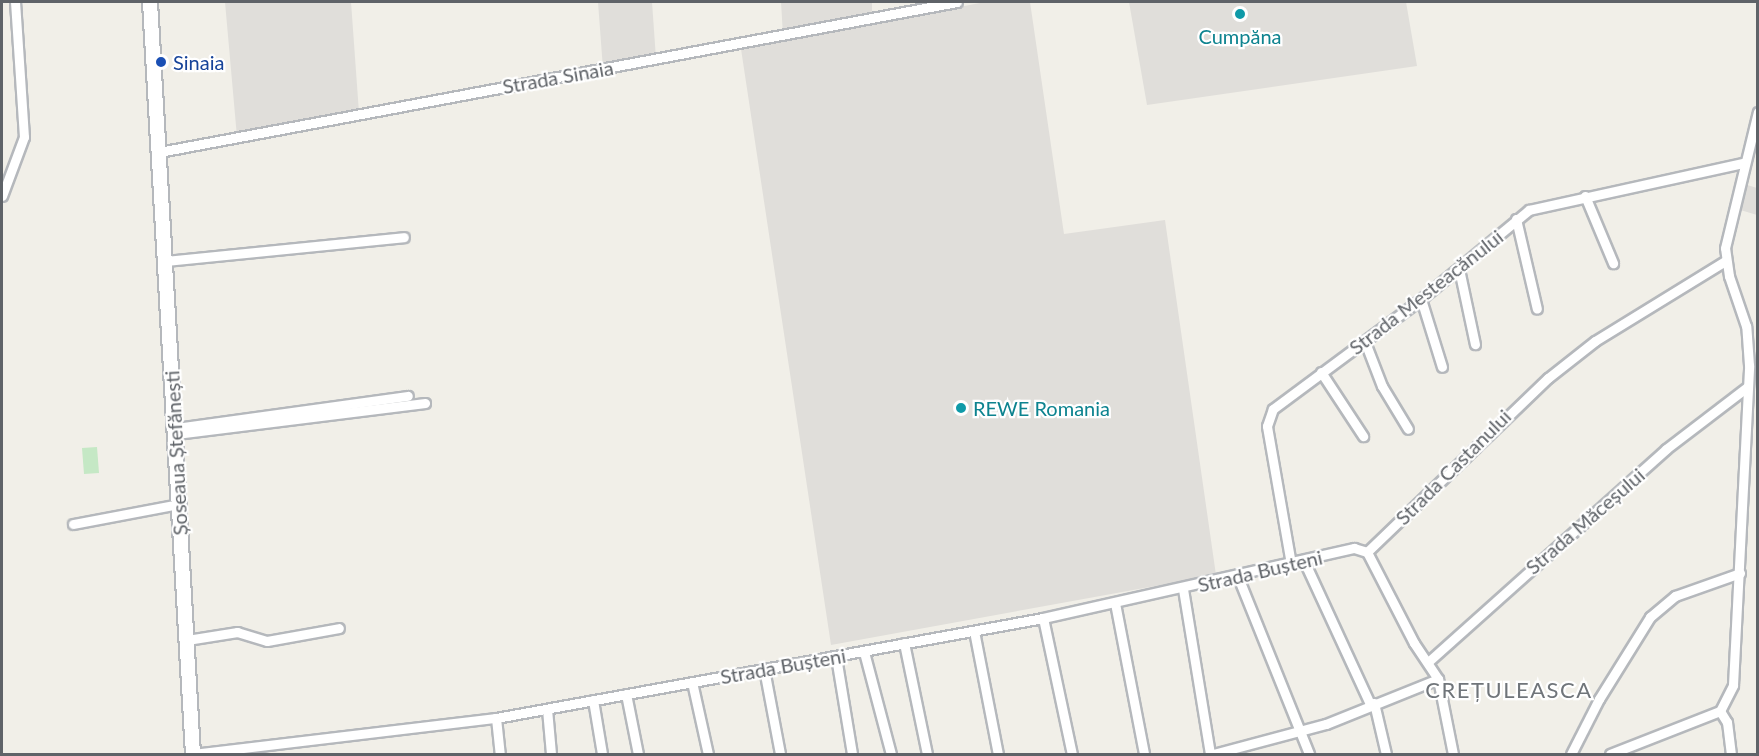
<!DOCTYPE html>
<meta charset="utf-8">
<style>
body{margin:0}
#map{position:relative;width:1759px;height:756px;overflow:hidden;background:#f1efe8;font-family:Lato,sans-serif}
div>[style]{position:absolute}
.industrial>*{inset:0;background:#e0deda}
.green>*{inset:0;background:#c5e8c5}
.roads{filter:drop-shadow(2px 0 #b5b8bc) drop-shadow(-2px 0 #b5b8bc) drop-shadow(0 2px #b5b8bc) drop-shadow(0 -2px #b5b8bc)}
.minor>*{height:9px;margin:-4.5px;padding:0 4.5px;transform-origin:4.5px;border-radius:4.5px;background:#fff}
.secondary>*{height:14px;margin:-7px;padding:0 7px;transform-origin:7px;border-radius:7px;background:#fff}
.dots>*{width:16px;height:16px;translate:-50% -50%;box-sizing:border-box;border:3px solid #fff;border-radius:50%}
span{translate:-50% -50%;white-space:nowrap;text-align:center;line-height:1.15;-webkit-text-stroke:4.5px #fff;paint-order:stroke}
.culture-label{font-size:20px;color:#0d838f}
.left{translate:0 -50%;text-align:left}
.transit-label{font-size:20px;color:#164399}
.street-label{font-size:20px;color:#5f6368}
.quarter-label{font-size:22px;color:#70757a;letter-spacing:1.5px}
.frame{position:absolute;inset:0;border:3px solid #5f6368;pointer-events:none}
</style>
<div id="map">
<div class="industrial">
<i style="clip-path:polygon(225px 2px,351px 2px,359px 113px,237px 137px)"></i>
<i style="clip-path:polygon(598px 2px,652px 2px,656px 59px,603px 69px)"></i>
<i style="clip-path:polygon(781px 2px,872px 2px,872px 18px,783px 35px)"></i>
<i style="clip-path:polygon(985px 2px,1030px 2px,1064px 234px,1165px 220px,1216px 575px,831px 645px,741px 49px)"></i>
<i style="clip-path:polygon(1129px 2px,1406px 2px,1417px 66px,1147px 105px)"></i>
<i style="clip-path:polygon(1744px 184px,1757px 188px,1757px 215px,1737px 209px)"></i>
</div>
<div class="green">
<i style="clip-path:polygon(97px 447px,99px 473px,84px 474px,82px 448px)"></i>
</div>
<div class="roads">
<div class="minor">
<i style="left:159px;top:152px;width:812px;rotate:-10.65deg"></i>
<i style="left:2px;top:196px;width:63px;rotate:-69.6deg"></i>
<i style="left:24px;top:137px;width:135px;rotate:-93.8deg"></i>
<i style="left:1585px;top:196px;width:73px;rotate:67.3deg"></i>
<i style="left:1516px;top:219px;width:92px;rotate:76.9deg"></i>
<i style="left:165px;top:261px;width:240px;rotate:-5.7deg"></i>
<i style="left:1459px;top:269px;width:77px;rotate:78deg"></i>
<i style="left:1421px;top:299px;width:71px;rotate:72.8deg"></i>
<i style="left:1365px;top:342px;width:47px;rotate:68.9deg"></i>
<i style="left:1382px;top:386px;width:50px;rotate:58.8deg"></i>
<i style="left:1321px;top:372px;width:77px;rotate:56.7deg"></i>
<i style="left:176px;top:428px;width:234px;rotate:-7.9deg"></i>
<i style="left:176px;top:434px;width:251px;rotate:-7.1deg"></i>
<i style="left:73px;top:524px;width:108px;rotate:-10.7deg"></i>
<i style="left:1367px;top:552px;width:251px;rotate:-43.9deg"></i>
<i style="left:1548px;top:378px;width:60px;rotate:-38.2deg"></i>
<i style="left:1595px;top:341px;width:153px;rotate:-31.6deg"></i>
<i style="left:1367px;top:552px;width:102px;rotate:62.7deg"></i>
<i style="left:1414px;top:643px;width:43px;rotate:56.3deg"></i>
<i style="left:1438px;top:679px;width:76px;rotate:78.7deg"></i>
<i style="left:1304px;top:561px;width:157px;rotate:65.2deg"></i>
<i style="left:1291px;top:564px;width:140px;rotate:-99.9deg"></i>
<i style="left:1267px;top:426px;width:18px;rotate:-71deg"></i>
<i style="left:1273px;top:409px;width:184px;rotate:-36.6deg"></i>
<i style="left:1421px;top:299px;width:140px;rotate:-39.5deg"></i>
<i style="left:1529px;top:210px;width:219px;rotate:-12.4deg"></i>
<i style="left:1238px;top:577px;width:191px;rotate:68.1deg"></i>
<i style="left:1183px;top:589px;width:167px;rotate:80.7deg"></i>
<i style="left:1115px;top:603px;width:154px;rotate:79.1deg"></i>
<i style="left:1043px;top:618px;width:139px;rotate:78deg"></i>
<i style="left:974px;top:631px;width:125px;rotate:79deg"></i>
<i style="left:187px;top:640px;width:51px;rotate:-9.1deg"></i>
<i style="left:237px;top:632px;width:31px;rotate:17deg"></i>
<i style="left:267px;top:641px;width:73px;rotate:-10.2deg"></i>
<i style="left:904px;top:643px;width:113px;rotate:78.3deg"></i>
<i style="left:864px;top:652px;width:106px;rotate:75.2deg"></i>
<i style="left:836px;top:657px;width:98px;rotate:80.6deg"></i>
<i style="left:1428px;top:662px;width:319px;rotate:-41.8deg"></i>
<i style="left:1666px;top:449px;width:102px;rotate:-37.4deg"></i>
<i style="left:764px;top:669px;width:86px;rotate:79.3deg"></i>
<i style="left:692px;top:682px;width:74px;rotate:77.5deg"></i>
<i style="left:626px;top:694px;width:61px;rotate:78.7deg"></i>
<i style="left:593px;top:700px;width:55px;rotate:80.5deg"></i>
<i style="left:1374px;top:703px;width:52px;rotate:76.8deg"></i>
<i style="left:547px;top:709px;width:45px;rotate:84.9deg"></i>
<i style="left:1720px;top:711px;width:13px;rotate:58deg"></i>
<i style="left:1727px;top:722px;width:32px;rotate:83deg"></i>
<i style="left:496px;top:718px;width:36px;rotate:84deg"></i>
<i style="left:193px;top:754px;width:305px;rotate:-6.8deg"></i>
<i style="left:496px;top:718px;width:556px;rotate:-10.36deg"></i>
<i style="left:1043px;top:618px;width:319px;rotate:-12.7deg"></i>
<i style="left:1354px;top:548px;width:14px;rotate:17deg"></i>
<i style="left:1213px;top:754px;width:117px;rotate:-14.9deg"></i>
<i style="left:1326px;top:724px;width:121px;rotate:-21.9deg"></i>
<i style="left:1571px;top:754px;width:62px;rotate:-63deg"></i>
<i style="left:1599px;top:699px;width:97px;rotate:-58.1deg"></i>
<i style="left:1650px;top:617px;width:33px;rotate:-40deg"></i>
<i style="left:1675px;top:596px;width:69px;rotate:-19.5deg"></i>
<i style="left:1610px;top:754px;width:118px;rotate:-21.4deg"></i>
<i style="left:1720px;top:711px;width:29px;rotate:-63deg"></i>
<i style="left:1733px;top:685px;width:320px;rotate:-87.1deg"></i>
<i style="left:1749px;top:365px;width:39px;rotate:-94deg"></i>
<i style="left:1746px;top:326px;width:53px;rotate:-108.8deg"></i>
<i style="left:1729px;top:276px;width:28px;rotate:-98deg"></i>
<i style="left:1725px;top:248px;width:140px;rotate:-76.4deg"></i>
</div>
<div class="secondary">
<i style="left:150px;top:2px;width:753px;rotate:86.73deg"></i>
</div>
</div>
<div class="dots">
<i style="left:1240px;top:14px;background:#0f9aa8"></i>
<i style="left:161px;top:62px;background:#1a4fb4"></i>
<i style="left:961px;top:408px;background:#0f9aa8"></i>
</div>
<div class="culture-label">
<span style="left:1240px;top:36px">Cumpăna</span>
<span class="left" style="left:973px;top:408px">REWE Romania</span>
</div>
<div class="transit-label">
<span class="left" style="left:173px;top:62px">Sinaia</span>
</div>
<div class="street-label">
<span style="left:558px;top:77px;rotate:-10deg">Strada Sinaia</span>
<span style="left:1426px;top:292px;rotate:-38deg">Strada Mesteacănului</span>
<span style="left:176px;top:453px;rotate:-93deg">Șoseaua Ștefănești</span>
<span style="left:1453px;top:467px;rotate:-45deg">Strada Castanului</span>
<span style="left:1585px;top:521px;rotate:-41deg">Strada Măceșului</span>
<span style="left:1260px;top:571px;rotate:-13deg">Strada Bușteni</span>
<span style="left:783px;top:666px;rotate:-10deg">Strada Bușteni</span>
</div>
<div class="quarter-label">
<span style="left:1509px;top:690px">CREȚULEASCA</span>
</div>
<div class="frame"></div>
</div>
